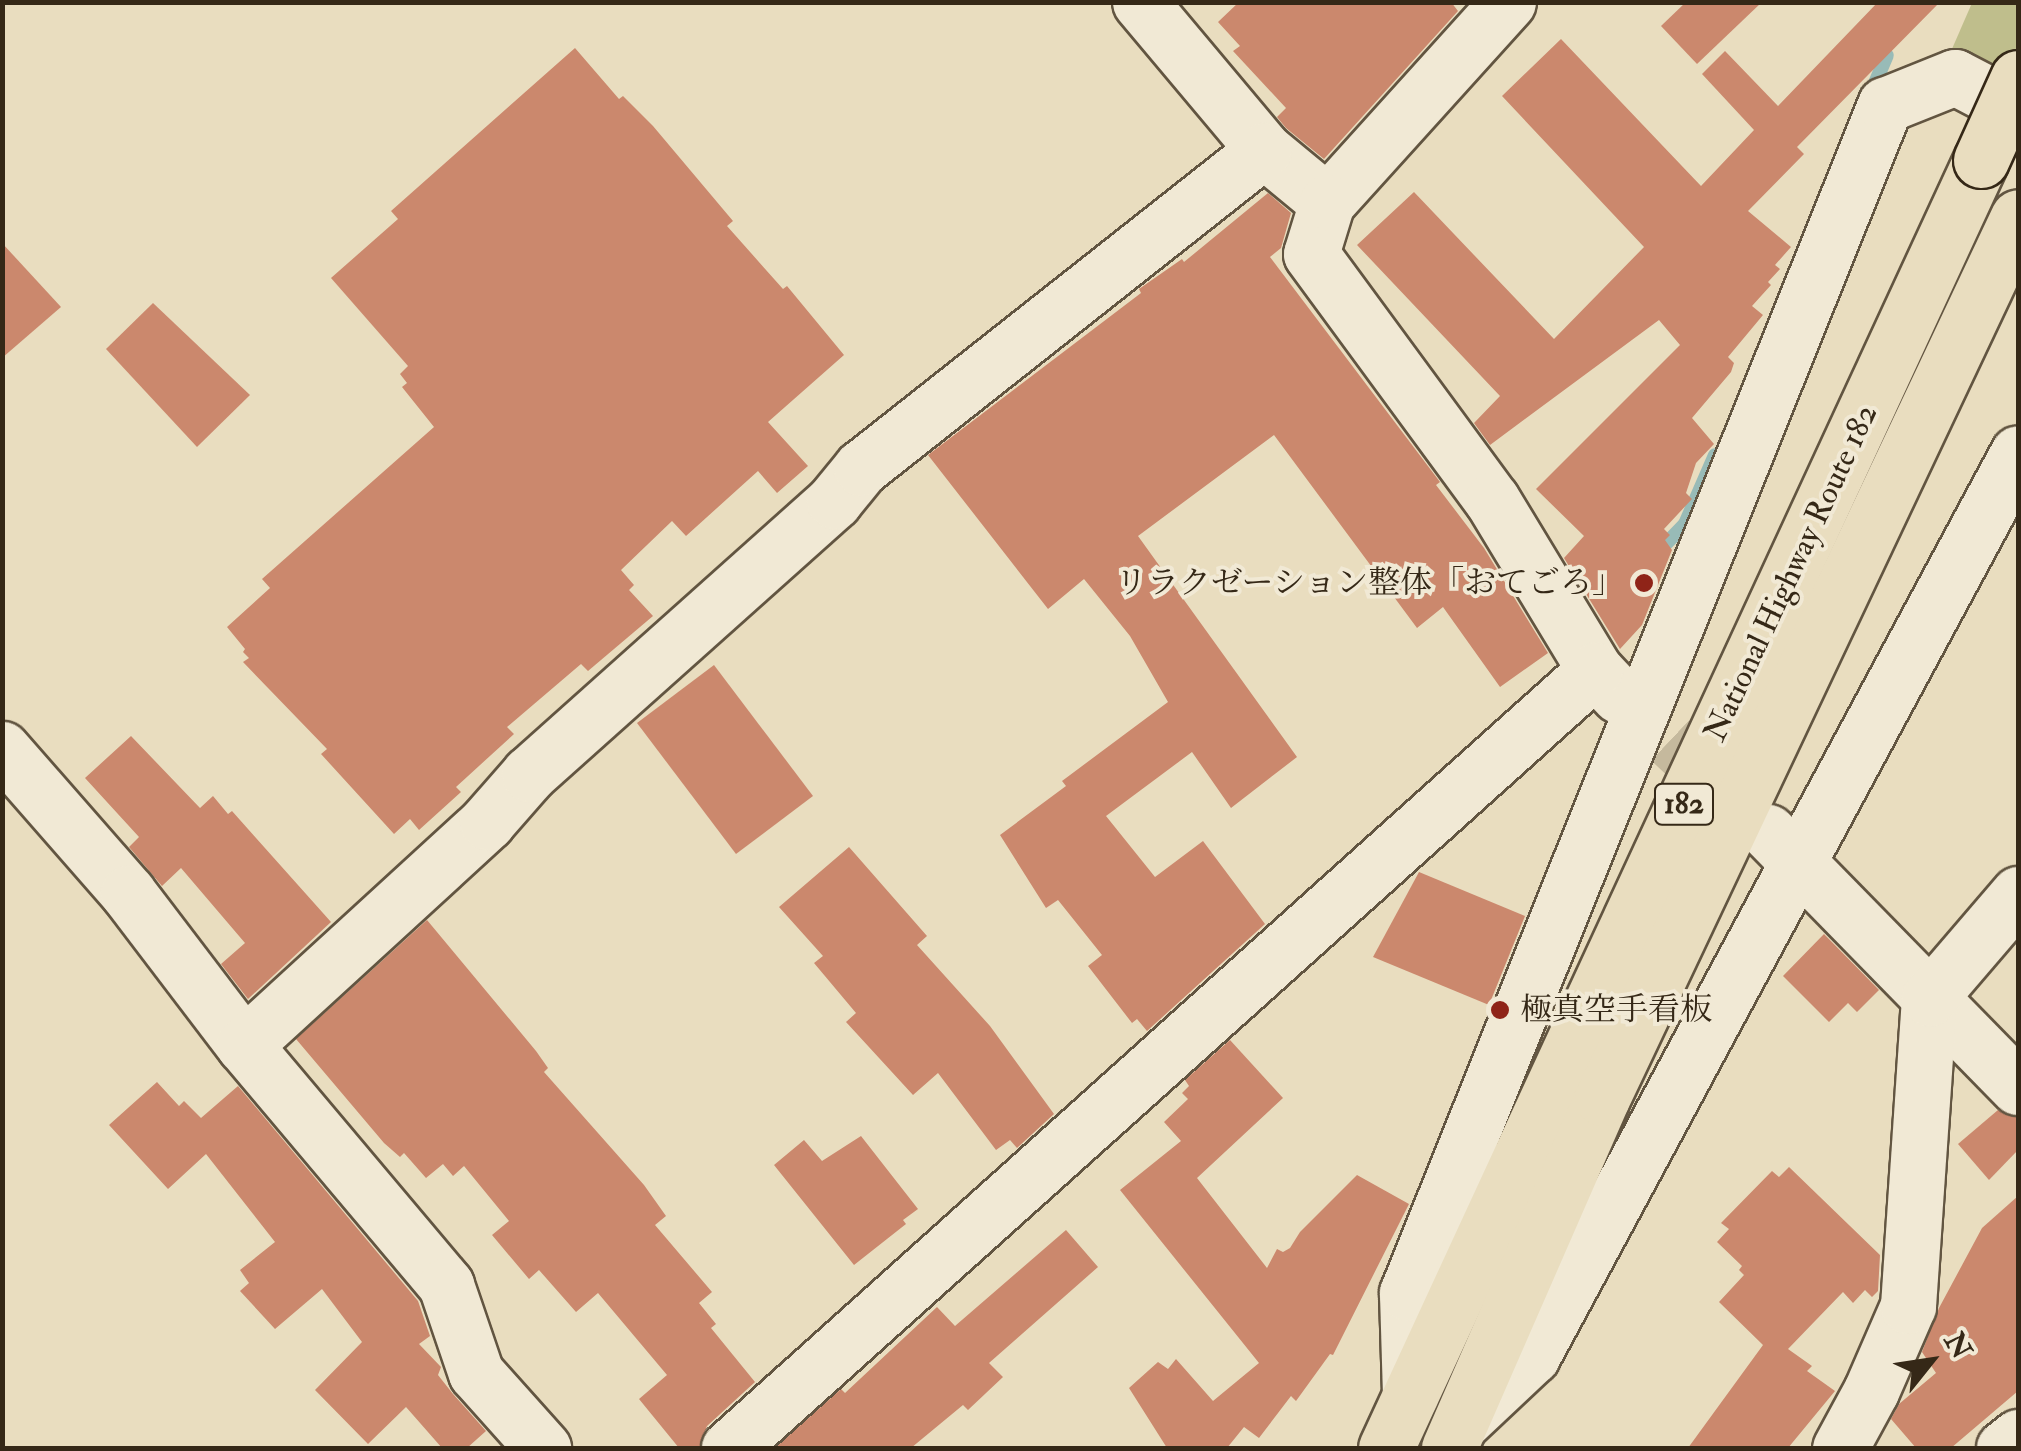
<!DOCTYPE html>
<meta charset="utf-8">
<style>
body{margin:0}
#map{position:relative;width:2021px;height:1451px;overflow:hidden;background:#e9ddbf;font-family:"IM FELL Double Pica","Noto Serif JP",serif}
div>[style]{position:absolute}
.green>*{inset:0;background:#bfbe8c}
.stream>*{height:14px;margin:-7px;padding:0 7px;transform-origin:7px;border-radius:7px;background:#98bbb7}
.building>*{inset:0;background:#cb886d}
.minor-tunnel>*{height:55px;margin-top:-27.5px;transform-origin:0;background:repeating-linear-gradient(90deg,#c5b99d 0 55px,transparent 0 83px)}
.roads{filter:drop-shadow(2px 0 #625541) drop-shadow(-2px 0 #625541) drop-shadow(0 2px #625541) drop-shadow(0 -2px #625541)}
.minor>*{height:55px;margin:-27.5px;padding:0 27.5px;transform-origin:27.5px;border-radius:27.5px;background:#f1e9d5}
.highway>*{height:55px;margin:-27.5px;padding:0 27.5px;transform-origin:27.5px;border-radius:27.5px;background:#e9ddbf}
.bridges{filter:drop-shadow(2px 0 #352817) drop-shadow(-2px 0 #352817) drop-shadow(0 2px #352817) drop-shadow(0 -2px #352817)}
.highway-bridge>*{height:55px;margin:-27.5px;padding:0 27.5px;transform-origin:27.5px;border-radius:27.5px;background:#e9ddbf}
.dots>*{width:28px;height:28px;translate:-50% -50%;box-sizing:border-box;border:5px solid #f1e9d5;border-radius:50%}
span{translate:-50% -50%;white-space:nowrap;text-align:center;line-height:1.15;-webkit-text-stroke:8px #f1e9d5;paint-order:stroke}
.shield-label span{padding:2px 8px;background:#f1e9d5;border:2px solid;border-radius:8px;-webkit-text-stroke-width:0}
.shield-label{font-size:30px;color:#352817;font-weight:700}
.street-label{font-size:32px;color:#352817}
.poi-label{font-size:32px;color:#352817}
.right{translate:-100% -50%;text-align:right}
.left{translate:0 -50%;text-align:left}
.frame{position:absolute;inset:0;border:5px solid #352817;pointer-events:none}
.north{position:absolute;left:1881px;top:1311px;width:100px;height:100px;-webkit-text-stroke:8px #f1e9d5;paint-order:stroke;rotate:60deg;font-size:28px;font-weight:700;line-height:40px;text-align:center;color:#352817}
.north::after{content:'';display:block;margin:auto;width:35px;height:45px;background:#352817;clip-path:polygon(50% 0,100% 100%,50% 72%,0 100%)}
</style>
<div id="map">
<div class="green">
<i style="clip-path:polygon(1972px 3px,2018px 3px,2018px 94px,1948px 58px)"></i>
</div>
<div class="stream">
<i style="left:1870px;top:95px;width:43px;rotate:-67deg"></i>
<i style="left:1655px;top:555px;width:43px;rotate:-45.9deg"></i>
<i style="left:1685px;top:524px;width:75px;rotate:-66.5deg"></i>
</div>
<div class="building">
<i style="clip-path:polygon(1239px 2px,1451px 2px,1458px 11px,1324px 159px,1286px 128px,1277px 117px,1286px 108px,1233px 51px,1240px 46px,1218px 22px)"></i>
<i style="clip-path:polygon(1686px 2px,1762px 2px,1697px 64px,1661px 26px)"></i>
<i style="clip-path:polygon(1878px 2px,1940px 2px,1797px 147px,1804px 154px,1748px 211px,1791px 247px,1775px 265px,1780px 269px,1768px 282px,1771px 285px,1752px 306px,1763px 315px,1728px 357px,1734px 363px,1731px 372px,1692px 418px,1714px 444px,1696px 463px,1686px 493px,1692px 499px,1664px 529px,1670px 535px,1665px 540px,1672px 550px,1642px 625px,1620px 649px,1564px 558px,1584px 536px,1536px 489px,1680px 345px,1659px 320px,1490px 445px,1474px 423px,1500px 396px,1357px 245px,1414px 192px,1554px 339px,1644px 247px,1502px 96px,1561px 39px,1701px 186px,1754px 130px,1702px 74px,1725px 51px,1778px 106px)"></i>
<i style="clip-path:polygon(575px 48px,619px 99px,623px 96px,653px 126px,733px 221px,727px 226px,783px 289px,787px 286px,844px 355px,768px 422px,808px 466px,777px 493px,758px 471px,686px 536px,672px 521px,621px 570px,634px 585px,629px 590px,653px 616px,588px 671px,581px 664px,507px 727px,514px 734px,456px 787px,461px 792px,419px 830px,410px 819px,394px 834px,321px 754px,327px 749px,243px 662px,249px 658px,243px 652px,245px 649px,227px 627px,270px 588px,262px 579px,434px 427px,402px 387px,407px 383px,400px 374px,408px 366px,331px 278px,398px 219px,391px 211px)"></i>
<i style="clip-path:polygon(1268px 193px,1291px 213px,1281px 248px,1270px 257px,1440px 482px,1436px 485px,1484px 548px,1548px 653px,1500px 687px,1443px 607px,1417px 628px,1274px 435px,1138px 536px,1297px 757px,1231px 808px,1192px 752px,1106px 816px,1155px 877px,1203px 841px,1265px 924px,1147px 1031px,1137px 1019px,1132px 1023px,1088px 966px,1102px 955px,1058px 900px,1046px 908px,1000px 835px,1066px 786px,1062px 781px,1168px 702px,1130px 636px,1084px 579px,1048px 609px,928px 455px,1141px 293px,1139px 289px,1182px 259px,1184px 262px)"></i>
<i style="clip-path:polygon(2px 243px,61px 307px,2px 358px)"></i>
<i style="clip-path:polygon(153px 303px,250px 395px,197px 447px,106px 349px)"></i>
<i style="clip-path:polygon(714px 665px,813px 796px,736px 854px,637px 723px)"></i>
<i style="clip-path:polygon(131px 736px,200px 808px,213px 796px,228px 814px,232px 811px,331px 922px,248px 999px,221px 964px,245px 943px,181px 868px,162px 886px,129px 847px,139px 837px,85px 778px)"></i>
<i style="clip-path:polygon(849px 847px,927px 936px,917px 945px,990px 1026px,1054px 1114px,1017px 1148px,1010px 1140px,996px 1150px,938px 1073px,913px 1095px,846px 1022px,856px 1013px,814px 963px,823px 956px,779px 907px)"></i>
<i style="clip-path:polygon(1419px 872px,1525px 916px,1489px 1005px,1373px 957px)"></i>
<i style="clip-path:polygon(427px 920px,536px 1051px,548px 1068px,544px 1072px,644px 1185px,666px 1216px,655px 1225px,712px 1292px,699px 1303px,716px 1324px,711px 1328px,755px 1382px,707px 1426px,699px 1448px,679px 1448px,639px 1399px,667px 1375px,598px 1293px,576px 1312px,539px 1270px,529px 1279px,492px 1235px,509px 1221px,464px 1166px,453px 1176px,443px 1164px,426px 1178px,404px 1153px,400px 1157px,384px 1143px,296px 1039px)"></i>
<i style="clip-path:polygon(1824px 934px,1879px 990px,1857px 1012px,1848px 1003px,1829px 1022px,1783px 976px)"></i>
<i style="clip-path:polygon(1230px 1040px,1283px 1098px,1197px 1178px,1267px 1268px,1277px 1249px,1283px 1252px,1290px 1248px,1300px 1232px,1357px 1175px,1409px 1204px,1333px 1355px,1330px 1354px,1296px 1401px,1291px 1396px,1259px 1438px,1244px 1427px,1227px 1448px,1167px 1448px,1129px 1388px,1158px 1362px,1168px 1369px,1176px 1359px,1213px 1401px,1259px 1363px,1120px 1190px,1181px 1141px,1164px 1122px,1188px 1099px,1182px 1093px,1189px 1086px,1185px 1080px)"></i>
<i style="clip-path:polygon(157px 1082px,179px 1106px,184px 1101px,201px 1118px,238px 1086px,418px 1301px,430px 1336px,419px 1344px,441px 1367px,438px 1375px,453px 1394px,486px 1431px,467px 1448px,442px 1448px,406px 1407px,368px 1444px,315px 1390px,362px 1342px,322px 1289px,275px 1329px,240px 1291px,249px 1283px,240px 1270px,275px 1242px,206px 1154px,168px 1189px,109px 1125px)"></i>
<i style="clip-path:polygon(1998px 1110px,2018px 1117px,2018px 1150px,1989px 1180px,1958px 1144px)"></i>
<i style="clip-path:polygon(861px 1136px,918px 1209px,903px 1220px,906px 1224px,854px 1265px,774px 1165px,804px 1140px,822px 1161px)"></i>
<i style="clip-path:polygon(1789px 1167px,1880px 1255px,1878px 1291px,1872px 1297px,1865px 1290px,1853px 1303px,1843px 1292px,1788px 1349px,1812px 1366px,1807px 1371px,1835px 1391px,1788px 1448px,1688px 1448px,1763px 1345px,1719px 1302px,1744px 1275px,1739px 1270px,1742px 1266px,1717px 1242px,1729px 1229px,1721px 1223px,1772px 1171px,1779px 1177px)"></i>
<i style="clip-path:polygon(2018px 1196px,2018px 1391px,1951px 1448px,1916px 1448px,1891px 1419px,1899px 1404px,1936px 1373px,1922px 1352px,1939px 1308px,1982px 1228px)"></i>
<i style="clip-path:polygon(1066px 1230px,1098px 1267px,989px 1363px,1003px 1377px,968px 1410px,963px 1405px,911px 1448px,775px 1448px,841px 1389px,845px 1393px,937px 1307px,955px 1326px)"></i>
</div>
<div class="minor-tunnel">
<i style="left:1670px;top:740px;width:88px;rotate:43.2deg"></i>
</div>
<div class="roads">
<div class="minor">
<i style="left:1140px;top:2px;width:193px;rotate:50deg"></i>
<i style="left:1264px;top:150px;width:82px;rotate:39.5deg"></i>
<i style="left:1508px;top:2px;width:270px;rotate:132.1deg"></i>
<i style="left:1327px;top:202px;width:54px;rotate:107.1deg"></i>
<i style="left:1311px;top:254px;width:305px;rotate:53.7deg"></i>
<i style="left:1492px;top:500px;width:199px;rotate:58.8deg"></i>
<i style="left:1595px;top:670px;width:35px;rotate:47deg"></i>
<i style="left:2px;top:749px;width:191px;rotate:48.8deg"></i>
<i style="left:128px;top:893px;width:191px;rotate:52.7deg"></i>
<i style="left:244px;top:1045px;width:314px;rotate:49.9deg"></i>
<i style="left:446px;top:1285px;width:93px;rotate:71.2deg"></i>
<i style="left:476px;top:1373px;width:101px;rotate:48.2deg"></i>
<i style="left:1768px;top:832px;width:357px;rotate:45.6deg"></i>
<i style="left:244px;top:1045px;width:330px;rotate:-42.5deg"></i>
<i style="left:487px;top:822px;width:64px;rotate:-48.8deg"></i>
<i style="left:529px;top:774px;width:409px;rotate:-41.8deg"></i>
<i style="left:834px;top:501px;width:43px;rotate:-50.7deg"></i>
<i style="left:861px;top:468px;width:513px;rotate:-38.28deg"></i>
<i style="left:1410px;top:1395px;width:102px;rotate:-91.7deg"></i>
<i style="left:1407px;top:1293px;width:1281px;rotate:-68.08deg"></i>
<i style="left:1885px;top:105px;width:75px;rotate:-21.8deg"></i>
<i style="left:1955px;top:77px;width:71px;rotate:27.6deg"></i>
<i style="left:1463px;top:1421px;width:95px;rotate:-43.3deg"></i>
<i style="left:1532px;top:1356px;width:1025px;rotate:-61.71deg"></i>
<i style="left:729px;top:1448px;width:1164px;rotate:-41.94deg"></i>
<i style="left:1840px;top:1448px;width:65px;rotate:-61.5deg"></i>
<i style="left:1871px;top:1391px;width:93px;rotate:-66.5deg"></i>
<i style="left:1908px;top:1306px;width:309px;rotate:-86.1deg"></i>
<i style="left:1929px;top:998px;width:137px;rotate:-49.4deg"></i>
<i style="left:2004px;top:1448px;width:18px;rotate:-38deg"></i>
</div>
<div class="highway">
<i style="left:1386px;top:1448px;width:1419px;rotate:-65.21deg"></i>
<i style="left:1449px;top:1448px;width:382px;rotate:-66.4deg"></i>
<i style="left:1602px;top:1098px;width:974px;rotate:-64.72deg"></i>
</div>
</div>
<div class="bridges">
<div class="highway-bridge">
<i style="left:1981px;top:160px;width:90px;rotate:-65.7deg"></i>
</div>
</div>
<div class="dots">
<i style="left:1644px;top:583px;background:#8f2418"></i>
<i style="left:1500px;top:1010px;background:#8f2418"></i>
</div>
<div class="shield-label">
<span style="left:1684px;top:804px">182</span>
</div>
<div class="street-label">
<span style="left:1791px;top:573px;rotate:-65deg">National Highway Route 182</span>
</div>
<div class="poi-label">
<span class="right" style="left:1624px;top:583px">リラクゼーション整体「おてごろ」</span>
<span class="left" style="left:1520px;top:1010px">極真空手看板</span>
</div>
<div class="frame"></div>
<div class="north">N</div>
</div>
